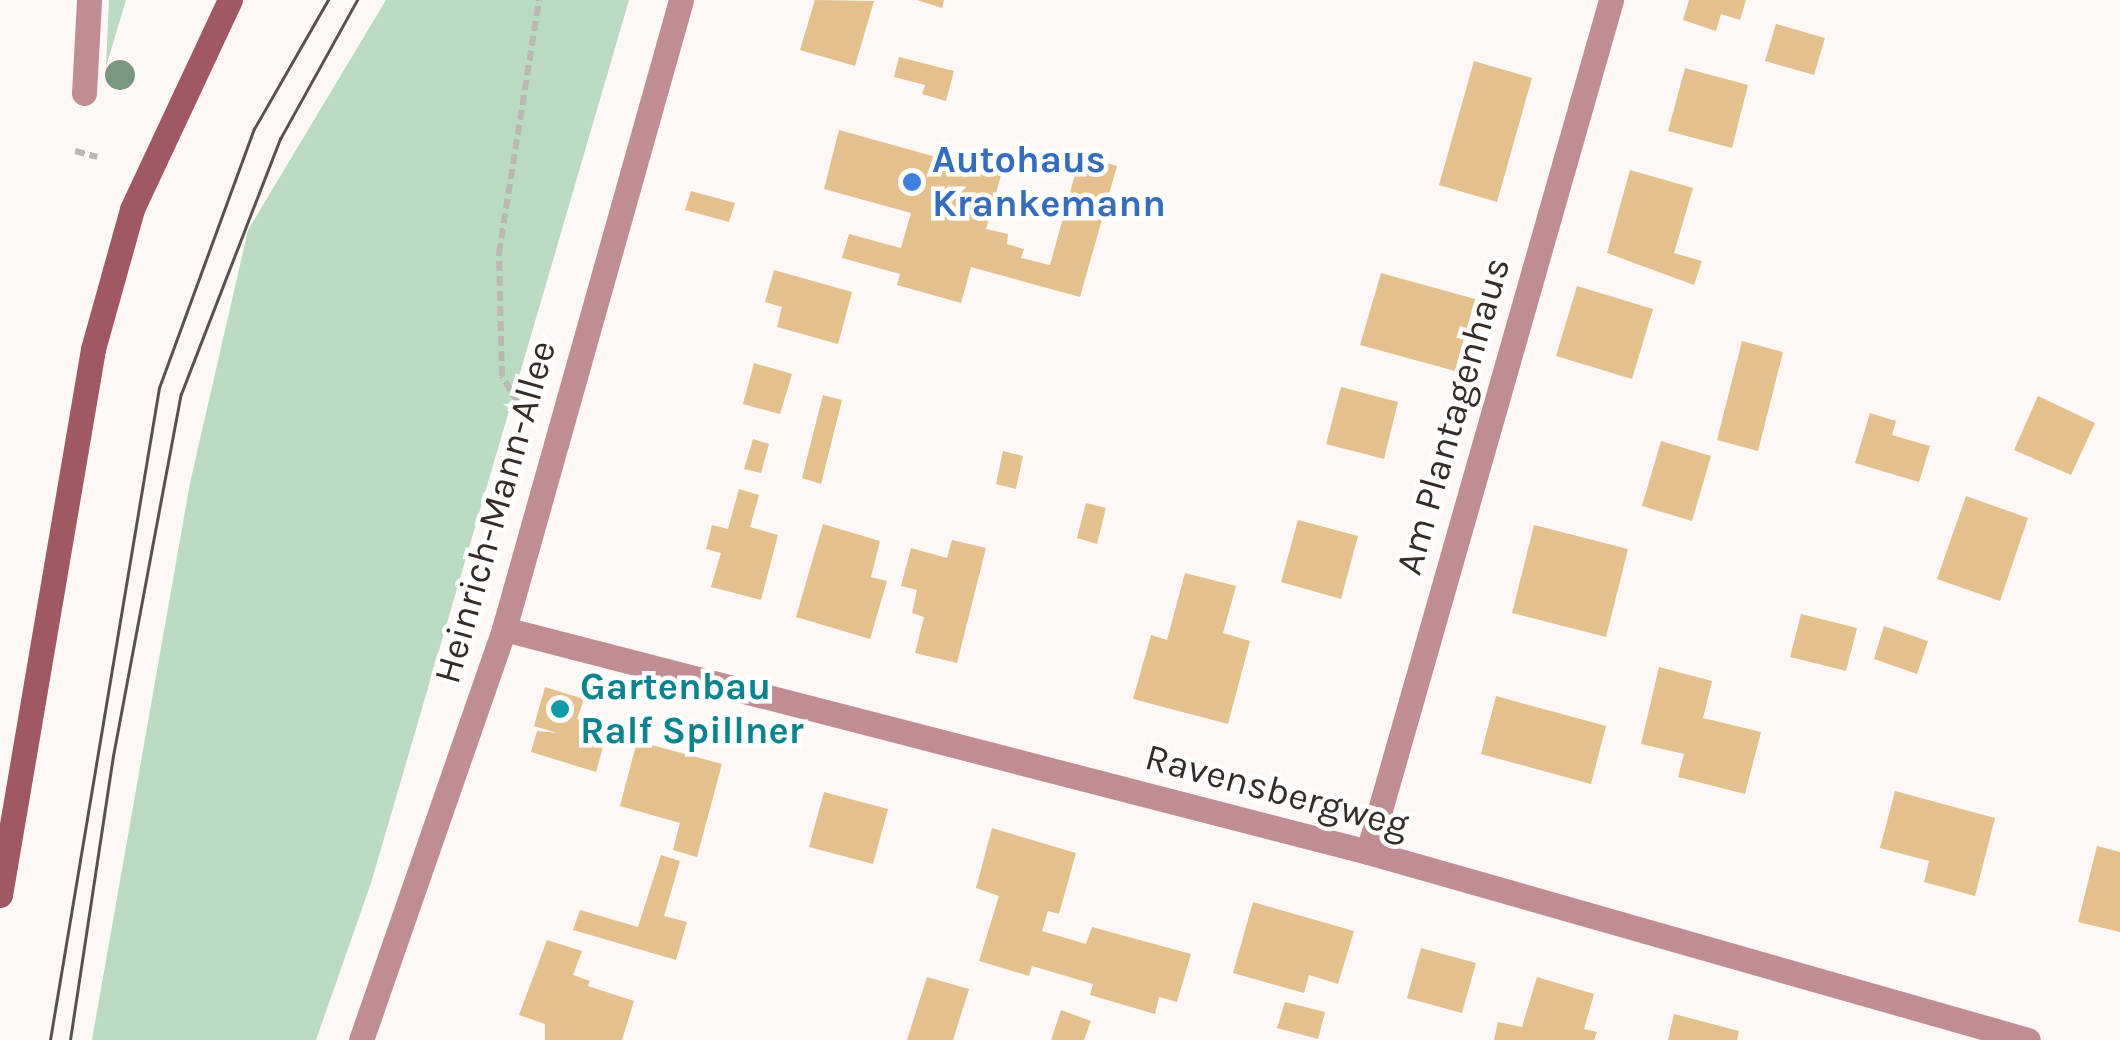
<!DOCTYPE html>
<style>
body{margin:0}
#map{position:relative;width:2120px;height:1040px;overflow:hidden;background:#fdf8f6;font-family:Karla,sans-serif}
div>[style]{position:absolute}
.green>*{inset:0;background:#badbbf}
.building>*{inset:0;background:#e4c08e}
.path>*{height:6px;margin-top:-3px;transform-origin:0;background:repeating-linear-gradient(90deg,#bdb7b4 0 10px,transparent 0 15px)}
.minor>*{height:25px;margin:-12.5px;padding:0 12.5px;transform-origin:12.5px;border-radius:12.5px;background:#c08d93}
.secondary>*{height:25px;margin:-12.5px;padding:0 12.5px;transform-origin:12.5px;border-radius:12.5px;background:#a05963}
.tram>*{height:2.5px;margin:-1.25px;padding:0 1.25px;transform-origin:1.25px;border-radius:1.25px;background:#59514e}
.trees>*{width:30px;height:30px;margin:-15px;border-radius:50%;background:#7c9781}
.dots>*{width:28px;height:28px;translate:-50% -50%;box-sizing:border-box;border:5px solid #fff;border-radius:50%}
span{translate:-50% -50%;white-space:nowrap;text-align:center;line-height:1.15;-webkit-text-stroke:9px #fff;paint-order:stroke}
.shop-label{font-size:38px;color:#366cbe;font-weight:700}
.left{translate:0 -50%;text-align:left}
.street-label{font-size:38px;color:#352c28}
.culture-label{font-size:38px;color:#0d838f;font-weight:700}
</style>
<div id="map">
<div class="green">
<i style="clip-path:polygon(109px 0,126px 0,106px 67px)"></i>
<i style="clip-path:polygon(386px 0,629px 0,371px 883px,316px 1040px,92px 1040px,190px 483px,248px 230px)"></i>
</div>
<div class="building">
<i style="clip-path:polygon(815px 0,874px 1px,855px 66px,800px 50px)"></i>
<i style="clip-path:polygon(917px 0,944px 0,942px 8px)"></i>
<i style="clip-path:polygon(1689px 0,1746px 0,1740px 20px,1721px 14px,1716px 31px,1683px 20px)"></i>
<i style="clip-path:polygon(1776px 24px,1825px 38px,1814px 75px,1765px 61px)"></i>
<i style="clip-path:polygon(899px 57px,954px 71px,946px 101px,922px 94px,925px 85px,894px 77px)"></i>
<i style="clip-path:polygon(1474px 61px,1532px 78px,1497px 202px,1439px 185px)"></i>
<i style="clip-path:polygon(1685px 68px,1748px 85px,1732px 148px,1668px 131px)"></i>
<i style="clip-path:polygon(839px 130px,1001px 175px,986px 229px,1008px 234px,1007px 244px,1024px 249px,1021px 258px,1050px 265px,1080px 156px,1117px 166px,1080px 297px,971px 267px,961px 303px,897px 285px,900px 274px,842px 258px,849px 234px,901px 248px,911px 213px,824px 189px)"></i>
<i style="clip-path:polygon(1630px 170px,1693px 188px,1674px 253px,1702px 261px,1694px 285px,1607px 253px)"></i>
<i style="clip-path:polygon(691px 191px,735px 203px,729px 222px,685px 210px)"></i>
<i style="clip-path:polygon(774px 270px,852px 292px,838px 344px,777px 327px,782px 307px,765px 302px)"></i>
<i style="clip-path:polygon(1381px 273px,1475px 299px,1455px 371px,1360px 345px)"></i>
<i style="clip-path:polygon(1577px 286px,1653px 309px,1632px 379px,1556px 356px)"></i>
<i style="clip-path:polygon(1742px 341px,1783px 352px,1758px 451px,1717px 440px)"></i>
<i style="clip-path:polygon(754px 363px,792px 374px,780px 414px,743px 404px)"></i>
<i style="clip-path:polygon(1341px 387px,1398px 402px,1384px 459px,1326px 444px)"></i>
<i style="clip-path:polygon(823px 395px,842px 400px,821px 484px,802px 478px)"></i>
<i style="clip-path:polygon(2038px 396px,2095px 423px,2071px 475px,2014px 450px)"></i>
<i style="clip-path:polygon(1870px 413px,1896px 421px,1892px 435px,1930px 446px,1919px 482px,1855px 463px)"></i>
<i style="clip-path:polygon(753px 439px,769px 444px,761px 473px,744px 469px)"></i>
<i style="clip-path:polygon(1661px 441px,1711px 456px,1692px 521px,1642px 506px)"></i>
<i style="clip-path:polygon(1003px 451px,1023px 456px,1016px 489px,996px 484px)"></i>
<i style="clip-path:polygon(739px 489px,759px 495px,750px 527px,778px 535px,761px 600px,711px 587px,721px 553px,706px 549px,712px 525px,728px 529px)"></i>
<i style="clip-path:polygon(1966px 496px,2028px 518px,2000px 601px,1937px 579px)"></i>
<i style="clip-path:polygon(1086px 503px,1106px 508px,1097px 544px,1077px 538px)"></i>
<i style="clip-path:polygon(1298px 520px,1358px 536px,1341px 599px,1281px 582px)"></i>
<i style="clip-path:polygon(823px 524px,880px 541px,871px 577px,887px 581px,870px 639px,796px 617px)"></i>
<i style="clip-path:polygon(1534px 525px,1628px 549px,1606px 637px,1512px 613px)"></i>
<i style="clip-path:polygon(952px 540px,986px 548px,957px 663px,915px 653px,924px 617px,912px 613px,917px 590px,901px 586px,911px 548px,947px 558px)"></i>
<i style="clip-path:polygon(1185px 573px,1236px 586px,1223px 633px,1250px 641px,1228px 724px,1133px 699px,1151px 635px,1167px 640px)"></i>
<i style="clip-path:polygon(1801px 614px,1857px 628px,1846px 671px,1790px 657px)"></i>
<i style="clip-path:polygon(1884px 626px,1928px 641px,1917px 674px,1874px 659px)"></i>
<i style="clip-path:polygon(1659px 667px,1712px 681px,1703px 718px,1761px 732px,1745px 794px,1678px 777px,1684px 754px,1641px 744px)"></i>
<i style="clip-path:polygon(545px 687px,584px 699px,577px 719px,608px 729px,596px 772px,531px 752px,537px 731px,557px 733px,534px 726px)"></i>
<i style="clip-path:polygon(1496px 696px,1606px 726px,1591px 784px,1481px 754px)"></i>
<i style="clip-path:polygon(637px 741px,722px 764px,697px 857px,673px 850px,680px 823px,620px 806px)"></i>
<i style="clip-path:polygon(1895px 791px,1995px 818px,1975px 896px,1924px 882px,1929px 861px,1880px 848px)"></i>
<i style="clip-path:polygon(824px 792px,888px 809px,873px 864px,809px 847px)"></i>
<i style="clip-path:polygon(992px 828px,1076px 853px,1059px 914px,1048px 911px,1042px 931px,1086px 944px,1092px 927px,1191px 954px,1177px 1002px,1159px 997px,1155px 1014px,1090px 995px,1093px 984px,1032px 966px,1029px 976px,979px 961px,999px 896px,976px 888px)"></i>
<i style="clip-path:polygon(2097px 846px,2120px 852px,2120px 932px,2078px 922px)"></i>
<i style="clip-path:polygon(661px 855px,680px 861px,664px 916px,687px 922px,676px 960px,573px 930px,580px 910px,638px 927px)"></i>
<i style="clip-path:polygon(1253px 902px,1354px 931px,1338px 984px,1309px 975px,1304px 993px,1233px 973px)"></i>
<i style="clip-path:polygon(547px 940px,582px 951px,573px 975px,590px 981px,588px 986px,634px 1001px,622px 1040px,545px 1040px,545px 1024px,519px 1015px)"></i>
<i style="clip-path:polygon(1421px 948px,1476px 963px,1462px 1013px,1407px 998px)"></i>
<i style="clip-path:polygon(927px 977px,969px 989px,953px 1040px,907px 1040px)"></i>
<i style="clip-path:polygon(1537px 977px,1594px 994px,1584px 1029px,1597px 1032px,1594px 1040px,1494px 1040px,1498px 1022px,1522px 1027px)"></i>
<i style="clip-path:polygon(1285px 1002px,1325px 1012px,1318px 1039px,1277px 1028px)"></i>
<i style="clip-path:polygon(1061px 1010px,1091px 1021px,1084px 1040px,1051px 1040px)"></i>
<i style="clip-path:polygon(1674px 1014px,1739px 1031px,1737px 1040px,1668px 1040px)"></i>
</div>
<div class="path">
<i style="left:75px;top:151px;width:23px;rotate:15deg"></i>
<i style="left:526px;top:416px;width:47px;rotate:-121deg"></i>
<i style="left:502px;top:376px;width:123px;rotate:-91.4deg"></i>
<i style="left:499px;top:253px;width:256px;rotate:-81deg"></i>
</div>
<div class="minor">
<i style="left:84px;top:93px;width:93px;rotate:-86.9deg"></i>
<i style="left:504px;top:629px;width:892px;rotate:14.47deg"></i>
<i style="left:1368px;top:852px;width:686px;rotate:15.9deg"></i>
<i style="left:1368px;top:852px;width:886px;rotate:-74.08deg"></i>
<i style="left:361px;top:1040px;width:435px;rotate:-70.8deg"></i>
<i style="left:504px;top:629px;width:653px;rotate:-74.28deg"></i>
</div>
<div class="secondary">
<i style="left:0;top:895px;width:554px;rotate:-80.33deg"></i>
<i style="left:93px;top:349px;width:145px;rotate:-74.4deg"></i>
<i style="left:132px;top:209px;width:231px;rotate:-64.9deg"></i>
</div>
<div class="tram">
<i style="left:50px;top:1040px;width:661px;rotate:-80.51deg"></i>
<i style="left:159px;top:388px;width:276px;rotate:-69.9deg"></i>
<i style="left:254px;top:129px;width:149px;rotate:-60.2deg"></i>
<i style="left:70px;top:1040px;width:287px;rotate:-81.4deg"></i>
<i style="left:113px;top:756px;width:368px;rotate:-79.4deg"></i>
<i style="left:181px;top:394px;width:274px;rotate:-68.8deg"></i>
<i style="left:280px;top:139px;width:159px;rotate:-61deg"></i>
</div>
<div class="trees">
<i style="left:120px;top:75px"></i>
</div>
<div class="dots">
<i style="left:912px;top:182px;background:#3f7fe0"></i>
<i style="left:560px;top:709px;background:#0f9aa8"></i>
</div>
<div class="shop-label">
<span class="left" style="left:932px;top:182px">Autohaus<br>Krankemann</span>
</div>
<div class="street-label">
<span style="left:1453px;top:416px;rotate:-74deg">Am Plantagenhaus</span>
<span style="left:495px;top:512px;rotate:-74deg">Heinrich-Mann-Allee</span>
<span style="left:1277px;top:791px;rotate:15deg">Ravensbergweg</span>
</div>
<div class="culture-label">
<span class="left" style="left:580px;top:709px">Gartenbau<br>Ralf Spillner</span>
</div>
</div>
